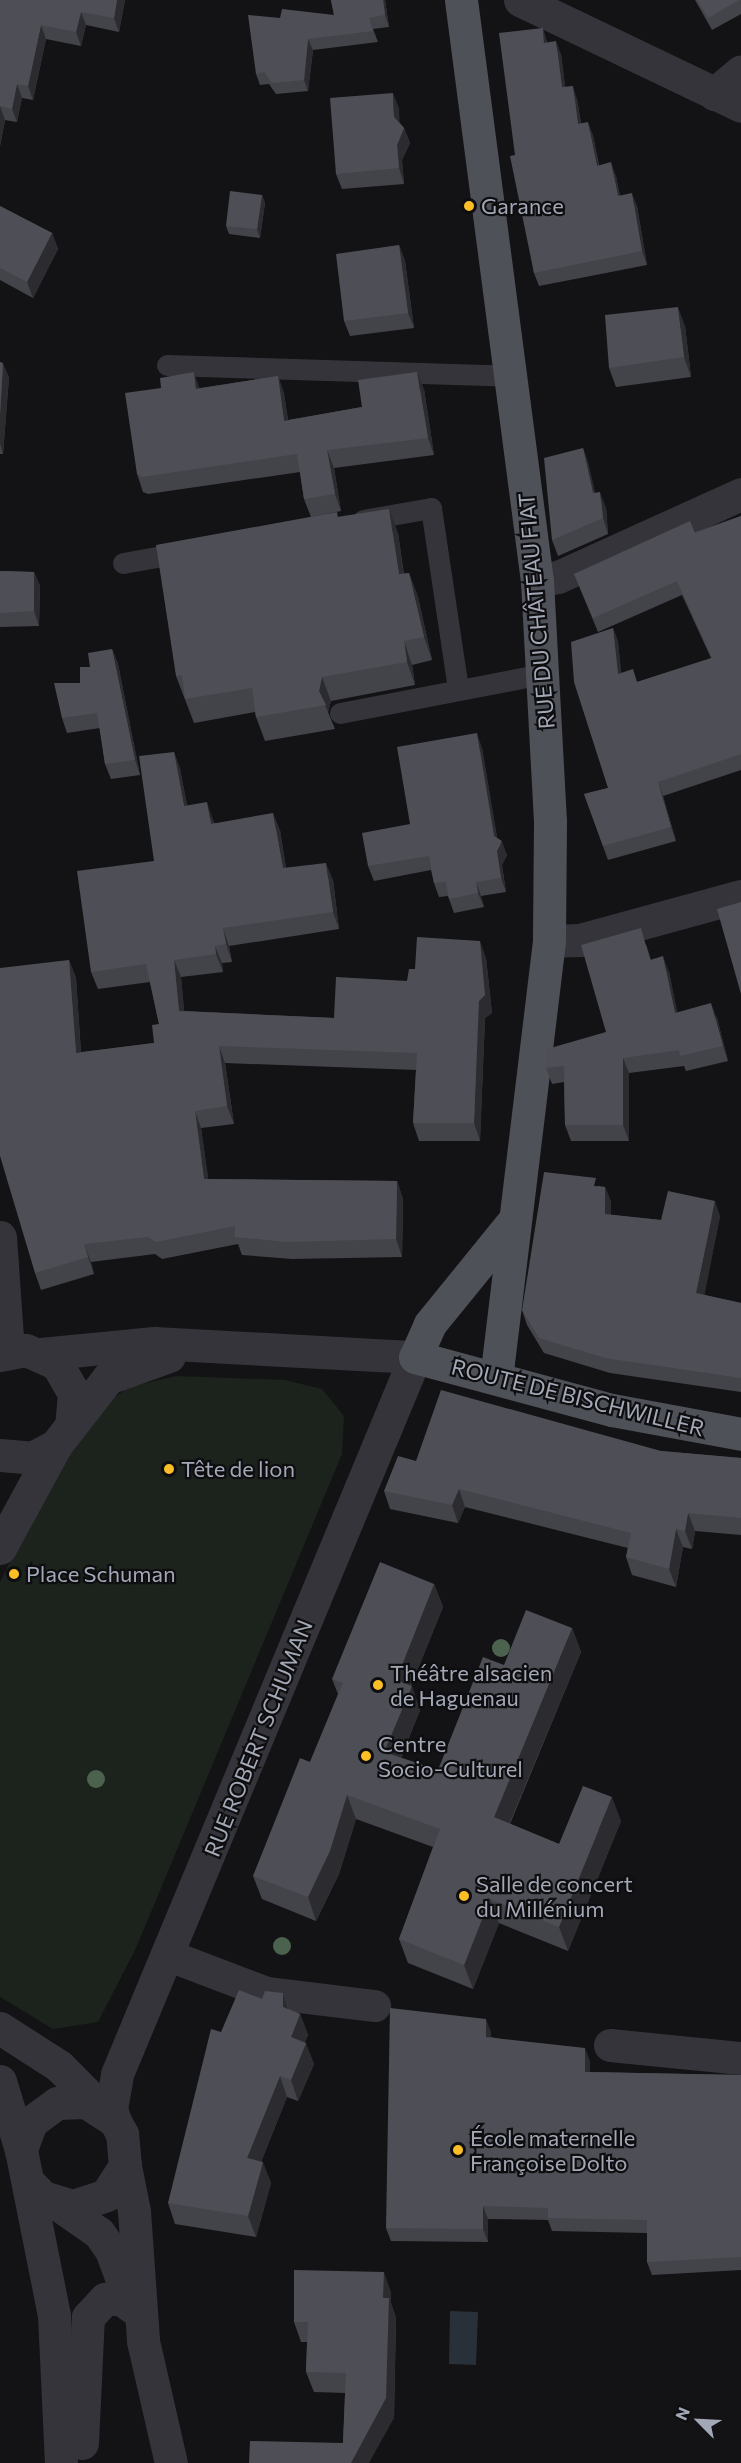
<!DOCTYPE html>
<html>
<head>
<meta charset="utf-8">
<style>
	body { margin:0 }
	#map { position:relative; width:741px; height:2463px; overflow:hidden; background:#131315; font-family:Commissioner,sans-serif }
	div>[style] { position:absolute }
	.green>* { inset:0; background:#1b231c }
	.water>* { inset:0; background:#283139 }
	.service>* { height:21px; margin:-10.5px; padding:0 10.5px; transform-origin:10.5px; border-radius:10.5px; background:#34343a }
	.pedestrian>* { height:32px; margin:-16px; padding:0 16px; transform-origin:16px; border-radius:16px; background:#34343a }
	.minor>* { height:33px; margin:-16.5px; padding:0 16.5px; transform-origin:16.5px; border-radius:16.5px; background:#34343a }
	.tertiary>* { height:33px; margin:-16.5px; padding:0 16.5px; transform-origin:16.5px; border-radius:16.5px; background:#34343a }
	.primary>* { height:33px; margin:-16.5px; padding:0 16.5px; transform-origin:16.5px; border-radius:16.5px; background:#4f5159 }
	.trees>* { width:18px; height:18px; margin:-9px; border-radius:50%; background:#4b624f }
	.wall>* { inset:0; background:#43444a }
	.shaded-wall>* { inset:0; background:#2c2c30 }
	.building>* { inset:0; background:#4e4f56 }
	.dots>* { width:16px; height:16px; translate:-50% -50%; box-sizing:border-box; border:3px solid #0e0e10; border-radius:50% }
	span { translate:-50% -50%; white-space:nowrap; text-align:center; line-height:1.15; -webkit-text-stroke:4.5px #0e0e10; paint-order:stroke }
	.poi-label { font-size:22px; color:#a3a8b6 }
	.left { translate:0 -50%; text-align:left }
	.street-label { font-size:22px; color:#a3a8b6 }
	.north { position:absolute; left:669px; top:2391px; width:60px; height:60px; -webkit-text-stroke:4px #0e0e10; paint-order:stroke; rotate:294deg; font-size:16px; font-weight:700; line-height:24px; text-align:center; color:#a3a8b6 }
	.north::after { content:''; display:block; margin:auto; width:21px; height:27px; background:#a3a8b6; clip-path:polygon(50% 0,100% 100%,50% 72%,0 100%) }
</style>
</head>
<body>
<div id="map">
	<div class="green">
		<i style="clip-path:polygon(176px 1376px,285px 1380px,322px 1389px,344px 1416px,342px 1454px,136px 1948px,98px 2022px,53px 2029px,0 1997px,0 1582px,48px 1484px,105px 1404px,129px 1387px)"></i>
	</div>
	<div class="water">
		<i style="clip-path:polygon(450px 2311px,478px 2312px,476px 2365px,449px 2364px)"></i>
	</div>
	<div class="service">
		<i style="left:167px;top:365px;width:346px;rotate:1.8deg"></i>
		<i style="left:363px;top:520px;width:69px;rotate:-10deg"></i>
		<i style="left:431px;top:508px;width:182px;rotate:81.5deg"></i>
		<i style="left:123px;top:563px;width:63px;rotate:-10.1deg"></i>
		<i style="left:340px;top:713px;width:206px;rotate:-10.9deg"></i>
	</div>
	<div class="pedestrian">
		<i style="left:167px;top:1955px;width:107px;rotate:20.8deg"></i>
		<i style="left:267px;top:1993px;width:109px;rotate:6.9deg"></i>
	</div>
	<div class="minor">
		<i style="left:520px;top:0;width:245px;rotate:25.6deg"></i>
		<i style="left:714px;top:94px;width:35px;rotate:-40deg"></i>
		<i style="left:537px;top:581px;width:21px;rotate:-11deg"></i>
		<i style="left:558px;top:577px;width:201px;rotate:-24.4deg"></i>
		<i style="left:549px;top:941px;width:31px;rotate:-2deg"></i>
		<i style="left:580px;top:940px;width:167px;rotate:-15.3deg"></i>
		<i style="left:0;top:1237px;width:114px;rotate:86deg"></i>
		<i style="left:0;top:2028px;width:70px;rotate:32.8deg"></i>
		<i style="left:59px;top:2066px;width:61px;rotate:45deg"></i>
		<i style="left:610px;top:2045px;width:132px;rotate:5.7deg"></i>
		<i style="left:0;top:2081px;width:72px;rotate:73.1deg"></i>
		<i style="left:115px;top:2121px;width:13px;rotate:-108deg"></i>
		<i style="left:111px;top:2109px;width:36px;rotate:-80deg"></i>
		<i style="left:117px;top:2074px;width:776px;rotate:-67.43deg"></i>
		<i style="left:125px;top:2166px;width:46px;rotate:78.7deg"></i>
		<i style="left:134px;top:2211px;width:130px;rotate:86deg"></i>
		<i style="left:143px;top:2341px;width:125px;rotate:77.1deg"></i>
		<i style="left:29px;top:2183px;width:20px;rotate:45deg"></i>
		<i style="left:43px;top:2197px;width:31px;rotate:17deg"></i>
		<i style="left:73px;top:2206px;width:35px;rotate:-18deg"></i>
		<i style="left:106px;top:2195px;width:35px;rotate:-57deg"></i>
		<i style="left:125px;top:2166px;width:32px;rotate:-95deg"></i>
		<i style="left:122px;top:2134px;width:15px;rotate:-118deg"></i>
		<i style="left:115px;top:2121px;width:35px;rotate:-147deg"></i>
		<i style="left:86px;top:2102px;width:29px;rotate:178deg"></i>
		<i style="left:57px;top:2103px;width:32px;rotate:144deg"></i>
		<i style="left:31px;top:2122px;width:30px;rotate:110deg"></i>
		<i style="left:21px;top:2150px;width:168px;rotate:78.7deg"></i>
		<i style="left:54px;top:2315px;width:148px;rotate:87.3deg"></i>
		<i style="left:56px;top:2203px;width:52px;rotate:34.9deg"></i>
		<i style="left:99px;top:2233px;width:21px;rotate:55deg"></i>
		<i style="left:111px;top:2250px;width:52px;rotate:69.8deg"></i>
		<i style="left:82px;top:2443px;width:126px;rotate:-87.3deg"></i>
		<i style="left:88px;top:2317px;width:25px;rotate:-47deg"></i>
		<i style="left:105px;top:2299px;width:16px"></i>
		<i style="left:121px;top:2299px;width:14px;rotate:36deg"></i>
	</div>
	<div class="tertiary">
		<i style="left:41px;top:1354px;width:114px;rotate:-5.6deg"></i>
		<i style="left:154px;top:1343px;width:261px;rotate:3.1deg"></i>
		<i style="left:0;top:1355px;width:26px;rotate:-11deg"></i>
		<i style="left:26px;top:1350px;width:34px;rotate:24deg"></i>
		<i style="left:57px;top:1364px;width:34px;rotate:60deg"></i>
		<i style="left:74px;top:1393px;width:32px;rotate:95deg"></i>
		<i style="left:0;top:1455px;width:32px;rotate:5deg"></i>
		<i style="left:32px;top:1458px;width:27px;rotate:-28deg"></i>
		<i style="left:56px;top:1445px;width:85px;rotate:-52.2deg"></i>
		<i style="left:108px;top:1378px;width:65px;rotate:-19.8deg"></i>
		<i style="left:0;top:1548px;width:117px;rotate:-61.5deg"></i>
	</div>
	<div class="primary">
		<i style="left:461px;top:0;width:586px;rotate:82.55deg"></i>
		<i style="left:537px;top:581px;width:241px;rotate:86.9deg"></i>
		<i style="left:550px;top:822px;width:119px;rotate:90.5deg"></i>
		<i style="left:549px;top:941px;width:440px;rotate:96.9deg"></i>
		<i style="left:512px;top:1223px;width:130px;rotate:129.1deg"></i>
		<i style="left:430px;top:1324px;width:36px;rotate:114deg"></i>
		<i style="left:415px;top:1357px;width:204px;rotate:15.1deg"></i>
		<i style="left:612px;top:1410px;width:131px;rotate:10.5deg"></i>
	</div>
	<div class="trees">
		<i style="left:501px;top:1648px"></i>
		<i style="left:96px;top:1779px"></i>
		<i style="left:282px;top:1946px"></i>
	</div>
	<div class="wall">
		<i style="clip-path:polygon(0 0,125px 0,119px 32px,86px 25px,81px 46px,46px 39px,33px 100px,22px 98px,17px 122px,5px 120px,0 146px)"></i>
		<i style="clip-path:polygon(331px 0,385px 0,389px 27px,373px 29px,378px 42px,313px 50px,308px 91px,276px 94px,269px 84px,260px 85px,256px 74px,280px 18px,334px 15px)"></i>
		<i style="clip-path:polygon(695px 0,741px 0,741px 14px,712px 30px)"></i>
		<i style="clip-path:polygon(548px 42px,561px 54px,565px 87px,577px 99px,581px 123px,593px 135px,599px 165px,616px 176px,620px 196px,637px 206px,647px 265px,539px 286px,534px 273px,515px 155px)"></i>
		<i style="clip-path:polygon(399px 108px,399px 122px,404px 128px,410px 143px,402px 160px,404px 184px,342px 189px,336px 174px)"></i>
		<i style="clip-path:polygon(262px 195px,265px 203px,260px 238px,229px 234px,226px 226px)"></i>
		<i style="clip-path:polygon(0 206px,52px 233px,58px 249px,33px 298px,0 280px)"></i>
		<i style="clip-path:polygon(399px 245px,405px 261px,414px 328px,350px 336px,344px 321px)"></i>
		<i style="clip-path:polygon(685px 326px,691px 377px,616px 387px,609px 368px)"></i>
		<i style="clip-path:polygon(0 362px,9px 377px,3px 454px,0 454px)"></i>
		<i style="clip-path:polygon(278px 376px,284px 394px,288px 420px,362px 407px,424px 389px,434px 455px,334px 468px,341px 511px,311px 517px,304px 499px,300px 472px,148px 494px,143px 492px,137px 474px,161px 388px,200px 388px)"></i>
		<i style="clip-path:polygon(583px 448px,588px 463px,595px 493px,606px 508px,608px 534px,558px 556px,552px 540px)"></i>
		<i style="clip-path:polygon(337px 512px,338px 517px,398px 533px,404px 574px,409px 573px,418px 597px,432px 660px,412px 665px,415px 685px,331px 701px,328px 712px,335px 729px,265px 741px,256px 717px,255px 712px,194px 723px,176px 676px)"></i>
		<i style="clip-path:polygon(741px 516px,741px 770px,663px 796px,676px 841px,608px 860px,584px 794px,608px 788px,613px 628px,618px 642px,621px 673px,637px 682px,711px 658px,682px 595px,598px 632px,574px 574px)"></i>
		<i style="clip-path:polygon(0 571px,34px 572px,40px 586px,39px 626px,0 627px)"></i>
		<i style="clip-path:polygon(112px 649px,118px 664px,140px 775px,111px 779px,105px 764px,100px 728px,67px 733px,62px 718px,80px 683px,90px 667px)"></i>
		<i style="clip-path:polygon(482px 748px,497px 838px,507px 855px,502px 865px,506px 892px,481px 896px,484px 907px,454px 913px,448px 896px,439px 897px,434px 883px,431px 870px,374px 881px,368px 866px,410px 824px)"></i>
		<i style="clip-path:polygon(174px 752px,180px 769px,187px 806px,213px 820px,214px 823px,280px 830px,286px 868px,333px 880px,339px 929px,229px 946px,232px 962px,222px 963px,223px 972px,181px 977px,184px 1011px,334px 1018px,407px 981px,415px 969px,486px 958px,492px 1013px,485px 1018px,480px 1141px,419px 1141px,413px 1123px,416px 1070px,225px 1063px,234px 1124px,201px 1128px,208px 1179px,397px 1181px,403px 1199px,402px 1257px,292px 1259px,242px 1255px,238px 1244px,162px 1259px,155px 1254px,91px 1262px,94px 1274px,41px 1290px,35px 1273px,69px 960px,76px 978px,81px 1052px,154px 1043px,159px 1024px,150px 982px,98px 989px,91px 972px,154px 861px)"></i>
		<i style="clip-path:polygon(646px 944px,651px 960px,669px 972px,677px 1013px,717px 1018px,728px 1061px,686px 1071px,684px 1066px,629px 1073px,629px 1141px,571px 1141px,565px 1125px,564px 1082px,552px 1084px,546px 1068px,606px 1032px)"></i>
		<i style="clip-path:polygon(598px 1186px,605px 1187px,611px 1202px,611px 1215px,661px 1220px,720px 1216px,704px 1295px,741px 1303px,741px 1392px,610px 1373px,544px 1353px,527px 1325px,522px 1310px)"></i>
		<i style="clip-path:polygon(661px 1451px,741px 1458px,741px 1535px,695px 1531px,692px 1549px,683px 1547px,676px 1587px,632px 1575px,626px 1557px,628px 1548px,465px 1507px,458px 1523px,390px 1509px,384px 1491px,416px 1461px)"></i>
		<i style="clip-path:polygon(434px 1584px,443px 1607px,411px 1686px,420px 1710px,401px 1758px,438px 1770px,504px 1665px,572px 1628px,581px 1652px,510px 1824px,559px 1844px,621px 1821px,568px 1951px,499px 1923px,473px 1989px,408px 1963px,399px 1939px,433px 1847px,356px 1819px,339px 1874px,316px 1921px,262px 1899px,253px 1876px,310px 1762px,338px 1694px,332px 1679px)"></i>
		<i style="clip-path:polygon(283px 1993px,289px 2009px,300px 2014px,308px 2035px,305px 2042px,314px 2064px,298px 2101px,287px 2097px,261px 2162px,271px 2183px,256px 2237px,175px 2224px,168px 2203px,262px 1999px)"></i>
		<i style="clip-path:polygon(491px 2032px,491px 2037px,590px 2061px,590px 2072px,741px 2075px,741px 2270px,652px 2275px,647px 2262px,647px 2233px,552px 2231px,548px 2220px,488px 2219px,488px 2242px,391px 2241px,386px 2228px)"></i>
		<i style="clip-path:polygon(391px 2292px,391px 2303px,396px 2318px,394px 2418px,343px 2443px,345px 2393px,314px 2392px,306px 2372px,307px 2342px,301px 2342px,294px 2322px)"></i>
	</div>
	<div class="shaded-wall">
		<i style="clip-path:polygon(117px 0,125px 0,119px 32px,114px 18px)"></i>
		<i style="clip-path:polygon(383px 0,385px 0,389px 27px,385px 15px)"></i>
		<i style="clip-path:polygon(81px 12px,86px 25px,81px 46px,76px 32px)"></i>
		<i style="clip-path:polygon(41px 25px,46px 39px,33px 100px,28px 86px)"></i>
		<i style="clip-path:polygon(543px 28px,547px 41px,549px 56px,544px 43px)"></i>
		<i style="clip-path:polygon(308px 39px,313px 50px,308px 91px,304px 80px)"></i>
		<i style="clip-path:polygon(556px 41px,561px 54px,567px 101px,562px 87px)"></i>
		<i style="clip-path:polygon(17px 84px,22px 98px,17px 122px,12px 109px)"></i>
		<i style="clip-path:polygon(573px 86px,577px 99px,583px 137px,578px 124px)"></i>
		<i style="clip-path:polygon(393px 93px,399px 108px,400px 132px,394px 117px)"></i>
		<i style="clip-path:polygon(0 106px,5px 120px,0 146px)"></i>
		<i style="clip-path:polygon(588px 122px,593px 135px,601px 179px,597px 166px)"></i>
		<i style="clip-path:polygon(404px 128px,410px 143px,402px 160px,404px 184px,399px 168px,397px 145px)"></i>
		<i style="clip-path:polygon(611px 162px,616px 176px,622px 209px,618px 196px)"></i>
		<i style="clip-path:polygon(632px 193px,637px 206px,647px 265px,642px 251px)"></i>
		<i style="clip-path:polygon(262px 195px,265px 203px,260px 238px,257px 229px)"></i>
		<i style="clip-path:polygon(52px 233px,58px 249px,33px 298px,27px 282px)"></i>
		<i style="clip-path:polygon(399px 245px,405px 261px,414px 328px,408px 313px)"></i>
		<i style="clip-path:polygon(678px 307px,685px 326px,691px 377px,684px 357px)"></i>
		<i style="clip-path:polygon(3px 363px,9px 377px,3px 454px,0 444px,0 414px)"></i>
		<i style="clip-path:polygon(194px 372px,200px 390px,196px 389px)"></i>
		<i style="clip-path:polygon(417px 372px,424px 389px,434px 455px,428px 438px)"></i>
		<i style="clip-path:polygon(278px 376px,284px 394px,291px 438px,284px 421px)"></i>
		<i style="clip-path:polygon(583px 448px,588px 463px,599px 509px,593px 493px)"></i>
		<i style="clip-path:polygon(327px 450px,334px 468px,341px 511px,335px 494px)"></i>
		<i style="clip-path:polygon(600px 492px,606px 508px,608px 534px,603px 518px)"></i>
		<i style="clip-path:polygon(389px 509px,398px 533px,407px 598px,399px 574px)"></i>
		<i style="clip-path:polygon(34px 572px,40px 586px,39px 626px,34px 611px)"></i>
		<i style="clip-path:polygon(409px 573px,418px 597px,432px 660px,424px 637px)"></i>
		<i style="clip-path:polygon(613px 628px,618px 642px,623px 688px,618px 674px)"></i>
		<i style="clip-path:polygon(404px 641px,412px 665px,415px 685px,407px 662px)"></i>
		<i style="clip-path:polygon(112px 649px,118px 664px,140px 775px,135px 760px)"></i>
		<i style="clip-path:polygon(322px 677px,331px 701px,328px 712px,319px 691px)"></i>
		<i style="clip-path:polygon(477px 733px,482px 748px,499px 848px,502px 841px,507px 855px,502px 865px,506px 892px,501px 878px)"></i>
		<i style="clip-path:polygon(174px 752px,180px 769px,191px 824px,184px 806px)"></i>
		<i style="clip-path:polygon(658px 782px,663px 796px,676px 841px,671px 827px)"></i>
		<i style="clip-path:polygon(207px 802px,213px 820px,217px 841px,211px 824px)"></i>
		<i style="clip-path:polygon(273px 813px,280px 830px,289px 886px,283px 868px)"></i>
		<i style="clip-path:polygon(326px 863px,333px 880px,339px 929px,333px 912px)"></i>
		<i style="clip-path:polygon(476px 882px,481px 896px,484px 907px,478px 893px)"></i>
		<i style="clip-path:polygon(223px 928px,229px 946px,232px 962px,226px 944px)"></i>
		<i style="clip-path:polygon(480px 941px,486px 958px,492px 1013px,485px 1018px,480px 1141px,474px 1123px)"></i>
		<i style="clip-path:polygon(215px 946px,222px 963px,223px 972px,216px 954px)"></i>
		<i style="clip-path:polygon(663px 956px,669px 972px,681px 1029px,675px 1013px)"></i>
		<i style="clip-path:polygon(69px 960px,76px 978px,82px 1070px,76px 1053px)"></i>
		<i style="clip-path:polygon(174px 960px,181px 977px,186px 1029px,179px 1011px)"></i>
		<i style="clip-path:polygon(711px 1003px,717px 1018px,728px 1061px,723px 1046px)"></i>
		<i style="clip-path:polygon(219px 1046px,225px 1063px,234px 1124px,227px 1106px)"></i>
		<i style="clip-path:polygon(623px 1058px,629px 1073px,629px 1141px,623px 1125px)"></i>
		<i style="clip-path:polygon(195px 1111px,201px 1128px,211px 1197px,204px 1179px)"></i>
		<i style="clip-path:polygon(397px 1181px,403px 1199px,402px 1257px,396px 1239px)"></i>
		<i style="clip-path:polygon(605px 1187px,611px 1202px,611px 1229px,605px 1214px)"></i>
		<i style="clip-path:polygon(715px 1201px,720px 1216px,702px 1308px,696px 1293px)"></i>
		<i style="clip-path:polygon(84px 1244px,91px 1262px,94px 1274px,88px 1257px)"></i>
		<i style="clip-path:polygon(459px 1489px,465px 1507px,458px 1523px,452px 1505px)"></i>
		<i style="clip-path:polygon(688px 1513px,695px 1531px,692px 1549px,685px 1531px)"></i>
		<i style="clip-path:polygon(676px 1529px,683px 1547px,676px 1587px,669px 1569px)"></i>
		<i style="clip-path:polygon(434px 1584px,443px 1607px,404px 1703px,396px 1680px)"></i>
		<i style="clip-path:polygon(572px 1628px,581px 1652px,502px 1841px,494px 1817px)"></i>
		<i style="clip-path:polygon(412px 1686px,420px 1710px,393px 1776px,384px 1752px)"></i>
		<i style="clip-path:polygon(347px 1795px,356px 1819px,339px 1874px,316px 1921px,308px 1897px)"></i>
		<i style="clip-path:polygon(612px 1797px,621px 1821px,568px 1951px,559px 1927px)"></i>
		<i style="clip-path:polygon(490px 1899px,499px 1923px,473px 1989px,464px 1965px)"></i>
		<i style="clip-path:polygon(283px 1993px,290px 2014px,283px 2007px)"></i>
		<i style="clip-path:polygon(300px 2014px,308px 2035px,299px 2058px,291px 2037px)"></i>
		<i style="clip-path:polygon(486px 2019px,491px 2032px,491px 2049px,486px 2037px)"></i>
		<i style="clip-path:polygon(306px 2043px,314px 2064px,298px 2101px,291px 2080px)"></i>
		<i style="clip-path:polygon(585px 2048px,590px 2061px,590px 2085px,585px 2072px)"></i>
		<i style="clip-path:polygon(280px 2076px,287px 2097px,254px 2179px,247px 2158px)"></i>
		<i style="clip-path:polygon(263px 2162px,271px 2183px,256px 2237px,248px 2216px)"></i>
		<i style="clip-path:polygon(483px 2206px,488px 2219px,488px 2242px,483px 2229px)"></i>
		<i style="clip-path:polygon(384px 2272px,391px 2292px,391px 2303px,396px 2318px,394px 2418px,369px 2463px,351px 2463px)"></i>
	</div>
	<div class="building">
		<i style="clip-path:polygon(0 0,117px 0,114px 18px,81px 12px,76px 32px,41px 25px,28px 86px,17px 84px,12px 109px,0 106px,0 108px)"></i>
		<i style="clip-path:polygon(331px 0,383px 0,385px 15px,369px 18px,373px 31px,308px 39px,304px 80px,272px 83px,264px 72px,256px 74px,248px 15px,280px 18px,282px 9px,334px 15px)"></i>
		<i style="clip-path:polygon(697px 0,739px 0,708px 18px)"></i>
		<i style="clip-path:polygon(543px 28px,544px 43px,556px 41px,562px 87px,573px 86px,578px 124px,588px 122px,597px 166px,611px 162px,618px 196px,632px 193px,642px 251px,534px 273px,510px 156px,515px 155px,499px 33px)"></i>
		<i style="clip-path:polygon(393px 93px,394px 117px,404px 128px,397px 145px,399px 168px,336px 174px,330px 98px)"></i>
		<i style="clip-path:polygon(230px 191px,262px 195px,257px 229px,226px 226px)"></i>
		<i style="clip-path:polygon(0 206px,52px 233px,27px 282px,0 268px)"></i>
		<i style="clip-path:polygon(399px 245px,408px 313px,344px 321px,336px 254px)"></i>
		<i style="clip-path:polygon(678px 307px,684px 357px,609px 368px,605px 315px)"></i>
		<i style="clip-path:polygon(0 362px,3px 363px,0 414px)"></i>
		<i style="clip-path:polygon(194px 372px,196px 389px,278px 376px,284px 421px,362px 407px,358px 380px,417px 372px,428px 438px,327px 450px,335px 494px,304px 499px,297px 454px,142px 477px,137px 474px,125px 393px,161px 388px,160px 378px)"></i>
		<i style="clip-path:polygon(583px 448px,593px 493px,600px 492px,603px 518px,552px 540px,544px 458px)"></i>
		<i style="clip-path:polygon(389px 509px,399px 574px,409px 573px,424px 637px,404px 641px,407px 662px,322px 677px,319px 691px,326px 705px,256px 717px,252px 688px,185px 699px,182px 675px,176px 676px,156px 545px,337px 512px,337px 517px)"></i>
		<i style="clip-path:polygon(741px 516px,741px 754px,658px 782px,671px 827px,603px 846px,584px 794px,608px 788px,574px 682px,571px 642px,613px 628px,618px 674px,633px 669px,637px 682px,712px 658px,677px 581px,593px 618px,574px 574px,690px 521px,695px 533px)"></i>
		<i style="clip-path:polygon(0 571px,34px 572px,34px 611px,0 613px)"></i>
		<i style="clip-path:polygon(112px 649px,135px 760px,105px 764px,97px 713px,62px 718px,54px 683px,80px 683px,80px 667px,90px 667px,88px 653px)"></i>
		<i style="clip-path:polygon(477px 733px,494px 836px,502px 841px,497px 851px,501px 878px,476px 882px,478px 893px,449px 899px,446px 882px,434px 883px,429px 856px,368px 866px,362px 833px,410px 824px,397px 747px)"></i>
		<i style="clip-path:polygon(174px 752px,184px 806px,207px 802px,211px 824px,273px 813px,283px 868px,326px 863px,333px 912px,223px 928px,226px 944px,215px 946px,216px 954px,174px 960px,179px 1011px,334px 1018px,336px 977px,407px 981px,409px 969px,415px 969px,417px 937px,480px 941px,485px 995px,479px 1001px,474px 1123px,413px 1123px,417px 1053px,219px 1046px,227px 1106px,195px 1111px,204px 1179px,397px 1181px,396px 1239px,286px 1242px,235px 1237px,235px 1226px,156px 1242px,148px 1237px,84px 1244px,88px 1257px,35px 1273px,0 1156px,0 968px,69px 960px,76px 1053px,154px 1043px,152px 1025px,159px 1024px,146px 964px,91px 972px,77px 871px,154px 861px,139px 756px)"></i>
		<i style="clip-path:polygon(741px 902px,741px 994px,717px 909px)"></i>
		<i style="clip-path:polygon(641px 928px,650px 960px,663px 956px,675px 1013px,711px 1003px,723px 1046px,680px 1056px,679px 1050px,623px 1058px,623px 1125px,565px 1125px,564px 1066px,546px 1068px,547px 1049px,606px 1032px,581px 945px)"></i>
		<i style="clip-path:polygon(544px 1172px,596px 1178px,594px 1186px,605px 1187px,605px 1214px,661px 1220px,668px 1191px,715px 1201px,696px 1293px,741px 1303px,741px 1378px,605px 1358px,539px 1338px,522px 1310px)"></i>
		<i style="clip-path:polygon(441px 1390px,661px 1451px,741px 1458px,741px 1518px,688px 1513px,685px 1531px,676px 1529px,669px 1569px,626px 1557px,631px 1533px,459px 1489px,452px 1505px,384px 1491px,398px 1456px,416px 1461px)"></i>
		<i style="clip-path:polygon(380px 1562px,434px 1584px,396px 1680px,412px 1686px,384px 1752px,438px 1770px,483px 1657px,504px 1665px,526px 1610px,572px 1628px,494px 1817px,559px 1844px,583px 1786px,612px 1797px,559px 1927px,490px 1899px,464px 1965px,399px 1939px,440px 1829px,347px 1795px,330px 1851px,308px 1897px,253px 1876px,300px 1758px,310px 1762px,343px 1683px,332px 1679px)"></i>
		<i style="clip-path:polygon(239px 1990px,262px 1999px,265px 1991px,283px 1993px,283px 2007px,300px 2014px,291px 2037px,306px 2043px,291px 2080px,280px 2076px,247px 2158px,263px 2162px,248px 2216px,168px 2203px,211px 2029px,221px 2032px)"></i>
		<i style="clip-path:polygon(390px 2008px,486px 2019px,486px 2037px,585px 2048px,585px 2072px,741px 2075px,741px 2257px,647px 2262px,647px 2220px,548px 2218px,548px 2208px,483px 2206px,483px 2229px,386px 2228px)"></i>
		<i style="clip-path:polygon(294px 2270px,384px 2272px,383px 2298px,389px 2298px,386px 2398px,351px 2463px,249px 2463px,250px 2441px,343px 2443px,346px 2373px,306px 2372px,308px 2322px,294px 2322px)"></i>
	</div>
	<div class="dots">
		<i style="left:469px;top:206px;background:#fbbe24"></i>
		<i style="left:169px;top:1469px;background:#fbbe24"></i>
		<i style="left:14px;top:1574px;background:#fbbe24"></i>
		<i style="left:378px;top:1685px;background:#fbbe24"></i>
		<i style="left:366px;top:1756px;background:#fbbe24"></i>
		<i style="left:464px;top:1896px;background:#fbbe24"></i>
		<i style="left:458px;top:2150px;background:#fbbe24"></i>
	</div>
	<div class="poi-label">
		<span class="left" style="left:481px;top:206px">Garance</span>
		<span class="left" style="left:181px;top:1469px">Tête de lion</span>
		<span class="left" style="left:26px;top:1574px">Place Schuman</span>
		<span class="left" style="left:390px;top:1685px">Théâtre alsacien<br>de Haguenau</span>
		<span class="left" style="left:378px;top:1756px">Centre<br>Socio-Culturel</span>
		<span class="left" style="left:476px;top:1896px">Salle de concert<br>du Millénium</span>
		<span class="left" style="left:470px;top:2150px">École maternelle<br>Françoise Dolto</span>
	</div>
	<div class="street-label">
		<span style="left:536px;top:611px;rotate:-95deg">RUE DU CHÂTEAU FIAT</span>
		<span style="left:578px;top:1397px;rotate:14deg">ROUTE DE BISCHWILLER</span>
		<span style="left:258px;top:1738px;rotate:-68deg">RUE ROBERT SCHUMAN</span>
	</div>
	<div class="north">N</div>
</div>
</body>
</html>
